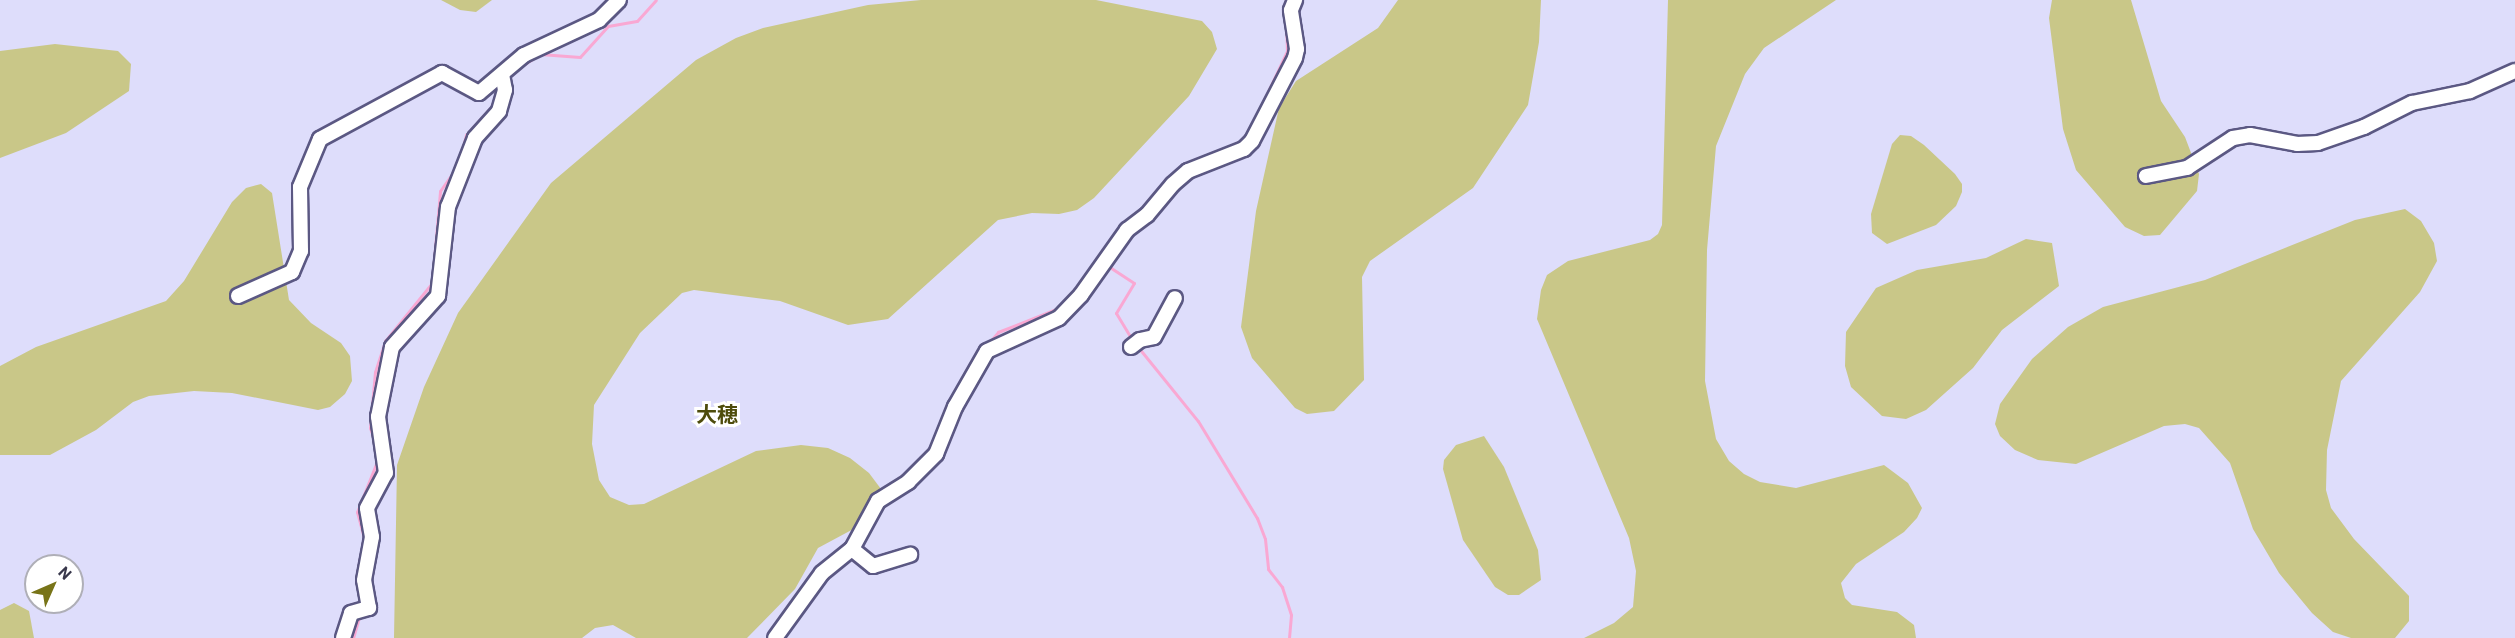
<!DOCTYPE html>
<html>
<head>
<meta charset="utf-8">
<style>
	body { margin:0 }
	#map { position:relative; width:2515px; height:638px; overflow:hidden; background:#deddfb; font-family:Barlow,"Noto Sans JP",sans-serif }
	div>[style] { position:absolute }
	.green>* { inset:0; background:#c9c788 }
	.stream>* { height:3px; margin:-1.5px; padding:0 1.5px; transform-origin:1.5px; border-radius:1.5px; background:#f9a8d3 }
	.roads { filter:drop-shadow(2px 0 #5b5883) drop-shadow(-2px 0 #5b5883) drop-shadow(0 2px #5b5883) drop-shadow(0 -2px #5b5883) }
	.minor>* { height:14px; margin:-7px; padding:0 7px; transform-origin:7px; border-radius:7px; background:#fff }
	span { translate:-50% -50%; white-space:nowrap; text-align:center; line-height:1.15; -webkit-text-stroke:6px #fff; paint-order:stroke }
	.quarter-label { font-size:21px; color:#4e4c0c; font-weight:700 }
	.north { position:absolute; left:24px; top:554px; width:60px; height:60px; box-sizing:border-box; background:#fff; border:2px solid #afafb7; border-radius:50%; rotate:45deg; font-size:16px; font-weight:700; line-height:24px; text-align:center; color:#38374b }
	.north::after { content:''; display:block; margin:auto; width:21px; height:27px; background:#787418; clip-path:polygon(50% 0,100% 100%,50% 72%,0 100%) }
</style>
</head>
<body>
<div id="map">
	<div class="green">
		<i style="clip-path:polygon(441px 0,492px 0,476px 12px,460px 10px)"></i>
		<i style="clip-path:polygon(921px 0,1096px 0,1202px 21px,1212px 32px,1217px 49px,1189px 96px,1094px 198px,1077px 210px,1059px 214px,1032px 213px,998px 220px,888px 319px,848px 325px,780px 301px,694px 290px,682px 293px,640px 333px,594px 405px,592px 444px,599px 480px,610px 497px,629px 505px,644px 504px,756px 451px,801px 445px,828px 448px,850px 458px,869px 473px,881px 489px,883px 496px,859px 526px,818px 548px,795px 589px,747px 638px,636px 638px,613px 625px,595px 628px,582px 638px,394px 638px,397px 465px,424px 387px,458px 313px,551px 183px,696px 60px,736px 38px,763px 28px,868px 5px)"></i>
		<i style="clip-path:polygon(1398px 0,1541px 0,1539px 42px,1528px 105px,1473px 188px,1370px 261px,1362px 277px,1364px 380px,1334px 411px,1307px 414px,1295px 408px,1252px 358px,1241px 327px,1256px 211px,1279px 108px,1296px 81px,1378px 28px)"></i>
		<i style="clip-path:polygon(1668px 0,1836px 0,1764px 48px,1745px 74px,1716px 146px,1707px 250px,1705px 381px,1716px 439px,1729px 461px,1744px 474px,1760px 482px,1796px 488px,1884px 465px,1908px 483px,1922px 508px,1917px 518px,1904px 532px,1856px 564px,1841px 583px,1845px 598px,1852px 605px,1897px 612px,1914px 625px,1916px 638px,1584px 638px,1614px 623px,1633px 607px,1636px 571px,1629px 538px,1537px 319px,1541px 290px,1547px 275px,1568px 261px,1650px 240px,1658px 234px,1662px 225px)"></i>
		<i style="clip-path:polygon(2052px 0,2131px 0,2161px 101px,2185px 137px,2199px 174px,2197px 191px,2160px 235px,2144px 236px,2125px 227px,2076px 170px,2063px 129px,2049px 18px)"></i>
		<i style="clip-path:polygon(55px 44px,118px 51px,131px 64px,129px 91px,66px 133px,0 158px,0 51px)"></i>
		<i style="clip-path:polygon(1900px 135px,1911px 136px,1924px 145px,1955px 174px,1962px 184px,1962px 192px,1956px 206px,1936px 225px,1887px 244px,1872px 233px,1871px 214px,1892px 144px)"></i>
		<i style="clip-path:polygon(261px 184px,272px 193px,289px 300px,311px 323px,341px 343px,350px 356px,352px 381px,345px 394px,330px 407px,318px 410px,232px 393px,194px 391px,149px 396px,133px 402px,96px 430px,50px 455px,0 455px,0 366px,36px 347px,166px 301px,184px 281px,232px 202px,246px 188px)"></i>
		<i style="clip-path:polygon(2405px 209px,2421px 221px,2434px 243px,2437px 261px,2420px 292px,2341px 381px,2327px 450px,2326px 490px,2331px 508px,2354px 539px,2409px 596px,2409px 621px,2395px 638px,2351px 638px,2333px 632px,2312px 613px,2279px 573px,2253px 529px,2230px 463px,2199px 428px,2185px 424px,2164px 426px,2076px 464px,2038px 460px,2015px 450px,2000px 436px,1995px 424px,2000px 404px,2032px 359px,2068px 327px,2103px 307px,2205px 280px,2355px 220px)"></i>
		<i style="clip-path:polygon(2026px 239px,2052px 243px,2059px 286px,2002px 330px,1973px 368px,1926px 410px,1906px 419px,1882px 416px,1851px 387px,1845px 366px,1846px 332px,1876px 288px,1917px 270px,1986px 258px)"></i>
		<i style="clip-path:polygon(1484px 436px,1504px 467px,1538px 550px,1541px 580px,1519px 595px,1508px 595px,1495px 587px,1463px 540px,1443px 469px,1444px 460px,1456px 445px)"></i>
		<i style="clip-path:polygon(14px 603px,29px 611px,34px 638px,0 638px,0 610px)"></i>
	</div>
	<div class="stream">
		<i style="left:518px;top:68px;width:26px;rotate:-32deg"></i>
		<i style="left:540px;top:54px;width:40px;rotate:4.3deg"></i>
		<i style="left:580px;top:57px;width:42px;rotate:-47.9deg"></i>
		<i style="left:608px;top:26px;width:29px;rotate:-10deg"></i>
		<i style="left:637px;top:21px;width:28px;rotate:-48deg"></i>
		<i style="left:461px;top:155px;width:21px;rotate:-76deg"></i>
		<i style="left:466px;top:135px;width:39px;rotate:-48deg"></i>
		<i style="left:492px;top:106px;width:22px;rotate:-69deg"></i>
		<i style="left:1171px;top:177px;width:29px;rotate:-36deg"></i>
		<i style="left:1194px;top:160px;width:53px;rotate:-21.2deg"></i>
		<i style="left:1243px;top:141px;width:9px;rotate:-54deg"></i>
		<i style="left:1248px;top:134px;width:92px;rotate:-64.8deg"></i>
		<i style="left:1287px;top:51px;width:34px;rotate:-92deg"></i>
		<i style="left:1157px;top:193px;width:14px;rotate:-51deg"></i>
		<i style="left:1132px;top:218px;width:20px;rotate:-41deg"></i>
		<i style="left:1108px;top:266px;width:31px;rotate:33deg"></i>
		<i style="left:1134px;top:283px;width:35px;rotate:121deg"></i>
		<i style="left:1116px;top:313px;width:31px;rotate:59deg"></i>
		<i style="left:1067px;top:300px;width:18px;rotate:-47deg"></i>
		<i style="left:988px;top:344px;width:16px;rotate:-50deg"></i>
		<i style="left:998px;top:332px;width:68px;rotate:-21.6deg"></i>
		<i style="left:1138px;top:347px;width:95px;rotate:51deg"></i>
		<i style="left:1198px;top:421px;width:114px;rotate:58.7deg"></i>
		<i style="left:1257px;top:518px;width:22px;rotate:69deg"></i>
		<i style="left:1265px;top:539px;width:30px;rotate:84deg"></i>
		<i style="left:1268px;top:569px;width:23px;rotate:52deg"></i>
		<i style="left:1282px;top:587px;width:29px;rotate:72deg"></i>
		<i style="left:1291px;top:615px;width:23px;rotate:95deg"></i>
		<i style="left:375px;top:443px;width:16px;rotate:-108deg"></i>
		<i style="left:370px;top:428px;width:56px;rotate:-84.9deg"></i>
		<i style="left:375px;top:372px;width:33px;rotate:-72deg"></i>
		<i style="left:385px;top:341px;width:75px;rotate:-51deg"></i>
		<i style="left:432px;top:283px;width:92px;rotate:-85deg"></i>
		<i style="left:440px;top:191px;width:29px;rotate:-55deg"></i>
		<i style="left:360px;top:608px;width:40px;rotate:-92.9deg"></i>
		<i style="left:358px;top:568px;width:31px;rotate:-79deg"></i>
		<i style="left:364px;top:538px;width:27px;rotate:-105deg"></i>
		<i style="left:357px;top:512px;width:57px;rotate:-68.4deg"></i>
		<i style="left:353px;top:638px;width:25px;rotate:-74deg"></i>
	</div>
	<div class="roads">
		<div class="minor">
			<i style="left:2146px;top:176px;width:42px;rotate:-11deg"></i>
			<i style="left:2187px;top:168px;width:55px;rotate:-33.1deg"></i>
			<i style="left:2233px;top:138px;width:17px;rotate:-10deg"></i>
			<i style="left:2250px;top:135px;width:48px;rotate:10.8deg"></i>
			<i style="left:2297px;top:144px;width:21px;rotate:-3deg"></i>
			<i style="left:2318px;top:143px;width:49px;rotate:-19.2deg"></i>
			<i style="left:2364px;top:127px;width:54px;rotate:-26.6deg"></i>
			<i style="left:2412px;top:103px;width:59px;rotate:-11.7deg"></i>
			<i style="left:2470px;top:91px;width:49px;rotate:-24deg"></i>
			<i style="left:238px;top:296px;width:59px;rotate:-24deg"></i>
			<i style="left:292px;top:272px;width:23px;rotate:-67deg"></i>
			<i style="left:301px;top:251px;width:64px;rotate:-90.9deg"></i>
			<i style="left:300px;top:187px;width:52px;rotate:-67.4deg"></i>
			<i style="left:320px;top:139px;width:139px;rotate:-28.4deg"></i>
			<i style="left:442px;top:73px;width:42px;rotate:28.4deg"></i>
			<i style="left:479px;top:93px;width:59px;rotate:-40.2deg"></i>
			<i style="left:524px;top:55px;width:83px;rotate:-25deg"></i>
			<i style="left:599px;top:20px;width:28px;rotate:-45deg"></i>
			<i style="left:1131px;top:347px;width:11px;rotate:-38deg"></i>
			<i style="left:1140px;top:340px;width:14px;rotate:-12deg"></i>
			<i style="left:1154px;top:337px;width:44px;rotate:-61.7deg"></i>
			<i style="left:852px;top:549px;width:27px;rotate:39deg"></i>
			<i style="left:873px;top:566px;width:39px;rotate:-17deg"></i>
			<i style="left:343px;top:638px;width:26px;rotate:-72deg"></i>
			<i style="left:351px;top:613px;width:19px;rotate:-16deg"></i>
			<i style="left:369px;top:608px;width:28px;rotate:-100deg"></i>
			<i style="left:364px;top:580px;width:44px;rotate:-79.5deg"></i>
			<i style="left:372px;top:537px;width:29px;rotate:-100deg"></i>
			<i style="left:367px;top:508px;width:40px;rotate:-62deg"></i>
			<i style="left:386px;top:473px;width:57px;rotate:-98.1deg"></i>
			<i style="left:378px;top:417px;width:71px;rotate:-78.7deg"></i>
			<i style="left:392px;top:347px;width:69px;rotate:-48deg"></i>
			<i style="left:438px;top:296px;width:90px;rotate:-83.6deg"></i>
			<i style="left:448px;top:207px;width:74px;rotate:-68.6deg"></i>
			<i style="left:475px;top:138px;width:36px;rotate:-48deg"></i>
			<i style="left:499px;top:111px;width:22px;rotate:-74deg"></i>
			<i style="left:505px;top:90px;width:15px;rotate:-101deg"></i>
			<i style="left:775px;top:638px;width:80px;rotate:-54.1deg"></i>
			<i style="left:822px;top:573px;width:38px;rotate:-39deg"></i>
			<i style="left:852px;top:549px;width:55px;rotate:-61.6deg"></i>
			<i style="left:878px;top:501px;width:36px;rotate:-32deg"></i>
			<i style="left:908px;top:482px;width:40px;rotate:-45deg"></i>
			<i style="left:936px;top:454px;width:51px;rotate:-68deg"></i>
			<i style="left:955px;top:407px;width:64px;rotate:-60.3deg"></i>
			<i style="left:987px;top:351px;width:79px;rotate:-24.6deg"></i>
			<i style="left:1059px;top:318px;width:32px;rotate:-46deg"></i>
			<i style="left:1081px;top:295px;width:80px;rotate:-54.7deg"></i>
			<i style="left:1127px;top:230px;width:25px;rotate:-37deg"></i>
			<i style="left:1147px;top:215px;width:40px;rotate:-50deg"></i>
			<i style="left:1173px;top:184px;width:20px;rotate:-41deg"></i>
			<i style="left:1188px;top:171px;width:60px;rotate:-21.4deg"></i>
			<i style="left:1244px;top:149px;width:11px;rotate:-45deg"></i>
			<i style="left:1252px;top:141px;width:93px;rotate:-62.6deg"></i>
			<i style="left:1295px;top:58px;width:9px;rotate:-77deg"></i>
			<i style="left:1297px;top:49px;width:39px;rotate:-99deg"></i>
			<i style="left:1291px;top:10px;width:11px;rotate:-68deg"></i>
		</div>
	</div>
	<div class="quarter-label">
		<span style="left:717px;top:414px">大穂</span>
	</div>
	<div class="north">N</div>
</div>
</body>
</html>
